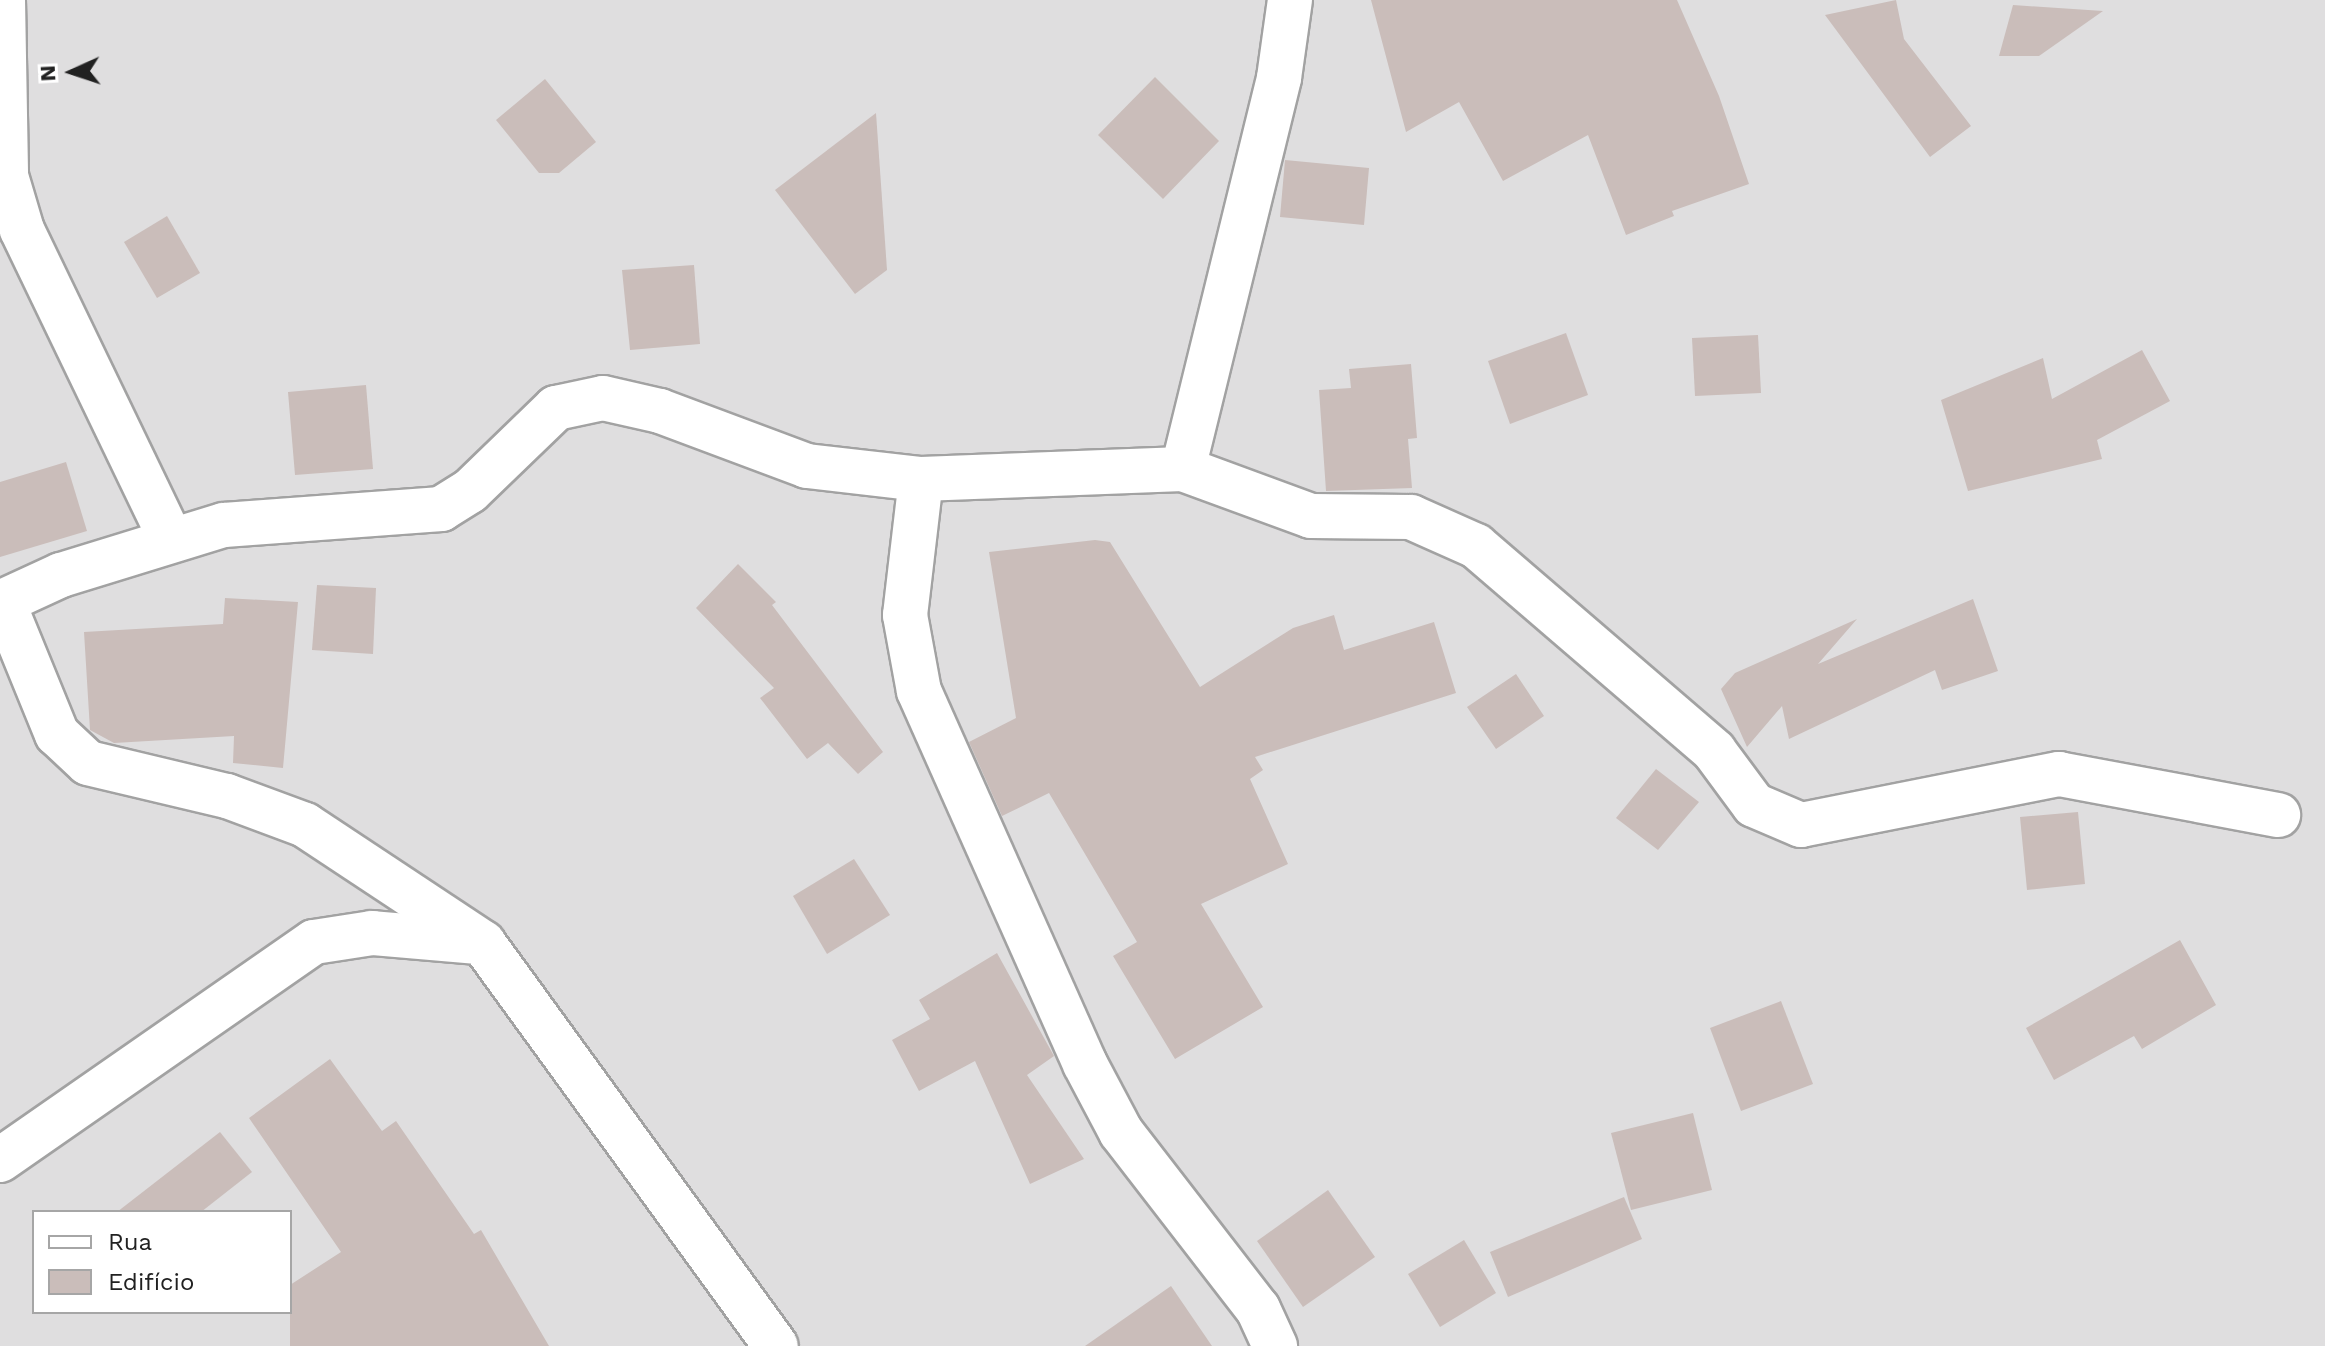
<!DOCTYPE html>
<html>
<head>
<meta charset="utf-8">
<style>
	body { margin:0 }
	#map { position:relative; width:2325px; height:1346px; overflow:hidden; background:#f2ece8; font-family:"Work Sans",sans-serif }
	div>[style] { position:absolute }
	.residential>* { inset:0; background:#dfdedf }
	.building>* { inset:0; background:#cabdba }
	.roads { filter:drop-shadow(2px 0 #a2a2a2) drop-shadow(-2px 0 #a2a2a2) drop-shadow(0 2px #a2a2a2) drop-shadow(0 -2px #a2a2a2) }
	.minor>* { height:44px; margin:-22px; padding:0 22px; transform-origin:22px; border-radius:22px; background:#fff }
	span { translate:-50% -50%; white-space:nowrap; text-align:center; line-height:1.15; -webkit-text-stroke:6px #fff; paint-order:stroke }
	.legend { position:absolute; left:32px; top:1210px; width:260px; height:104px; box-sizing:border-box; background:#fff; border:2px solid #a6a6a6; margin:0; padding:10px 14px; list-style:none; font-size:24px; color:#212121 }
	.legend li { display:flex; align-items:center; gap:16px; height:40px }
	.legend b { width:40px; border:2px solid #a6a6a6 }
	.north { position:absolute; left:32px; top:32px; width:80px; height:80px; -webkit-text-stroke:6px #fff; paint-order:stroke; rotate:267deg; font-size:22px; font-weight:700; line-height:32px; text-align:center; color:#212121 }
	.north::after { content:''; display:block; margin:auto; width:28px; height:36px; background:#212121; clip-path:polygon(50% 0,100% 100%,50% 72%,0 100%) }
</style>
</head>
<body>
<div id="map">
	<div class="residential">
		<i style="clip-path:polygon(evenodd,0 0,2325px 0,2325px 1346px,0 1346px,0 0,34px 1212px,290px 1212px,290px 1312px,34px 1312px,34px 1212px)"></i>
	</div>
	<div class="building">
		<i style="clip-path:polygon(1371px 0,1677px 0,1719px 96px,1749px 184px,1672px 211px,1674px 216px,1626px 235px,1588px 135px,1503px 181px,1459px 102px,1406px 132px)"></i>
		<i style="clip-path:polygon(1896px 0,1904px 39px,1971px 126px,1930px 157px,1825px 15px)"></i>
		<i style="clip-path:polygon(2013px 5px,2103px 11px,2039px 56px,1999px 56px)"></i>
		<i style="clip-path:polygon(1155px 77px,1219px 141px,1163px 199px,1098px 135px)"></i>
		<i style="clip-path:polygon(545px 79px,596px 142px,559px 173px,539px 173px,496px 120px)"></i>
		<i style="clip-path:polygon(876px 113px,887px 270px,855px 294px,775px 190px)"></i>
		<i style="clip-path:polygon(1285px 160px,1369px 168px,1364px 225px,1280px 217px)"></i>
		<i style="clip-path:polygon(167px 216px,200px 273px,157px 298px,124px 242px)"></i>
		<i style="clip-path:polygon(694px 265px,700px 344px,630px 350px,622px 270px)"></i>
		<i style="clip-path:polygon(1566px 333px,1588px 395px,1510px 424px,1488px 361px)"></i>
		<i style="clip-path:polygon(1758px 335px,1761px 393px,1695px 396px,1692px 338px)"></i>
		<i style="clip-path:polygon(2142px 350px,2170px 401px,2097px 440px,2102px 459px,1968px 491px,1941px 400px,2043px 358px,2052px 399px)"></i>
		<i style="clip-path:polygon(1411px 364px,1417px 438px,1408px 439px,1412px 488px,1326px 491px,1319px 390px,1351px 388px,1349px 369px)"></i>
		<i style="clip-path:polygon(366px 385px,373px 469px,295px 475px,288px 392px)"></i>
		<i style="clip-path:polygon(66px 462px,87px 531px,0 557px,0 482px)"></i>
		<i style="clip-path:polygon(1095px 540px,1110px 542px,1200px 687px,1293px 628px,1334px 615px,1344px 650px,1434px 622px,1456px 693px,1255px 757px,1263px 770px,1250px 779px,1288px 864px,1201px 904px,1263px 1007px,1175px 1059px,1113px 956px,1137px 942px,1049px 793px,1002px 816px,969px 742px,1016px 718px,989px 552px)"></i>
		<i style="clip-path:polygon(738px 564px,776px 602px,772px 605px,883px 752px,858px 774px,828px 743px,807px 759px,760px 698px,774px 688px,696px 608px)"></i>
		<i style="clip-path:polygon(317px 585px,376px 588px,373px 654px,312px 650px)"></i>
		<i style="clip-path:polygon(225px 598px,298px 602px,283px 768px,233px 763px,234px 736px,114px 743px,90px 730px,84px 632px,223px 624px)"></i>
		<i style="clip-path:polygon(1973px 599px,1998px 671px,1942px 690px,1935px 670px,1789px 739px,1782px 706px,1747px 747px,1721px 689px,1735px 673px,1857px 619px,1818px 664px)"></i>
		<i style="clip-path:polygon(1516px 674px,1544px 716px,1496px 749px,1467px 707px)"></i>
		<i style="clip-path:polygon(1656px 769px,1699px 802px,1658px 850px,1616px 818px)"></i>
		<i style="clip-path:polygon(2078px 812px,2085px 884px,2027px 890px,2020px 817px)"></i>
		<i style="clip-path:polygon(854px 859px,890px 915px,827px 954px,793px 896px)"></i>
		<i style="clip-path:polygon(2180px 940px,2216px 1005px,2142px 1049px,2134px 1036px,2054px 1080px,2026px 1028px)"></i>
		<i style="clip-path:polygon(997px 953px,1054px 1056px,1027px 1075px,1084px 1159px,1030px 1184px,975px 1061px,919px 1091px,892px 1040px,930px 1019px,919px 1000px)"></i>
		<i style="clip-path:polygon(1781px 1001px,1813px 1084px,1741px 1111px,1710px 1028px)"></i>
		<i style="clip-path:polygon(330px 1059px,382px 1131px,396px 1121px,474px 1234px,481px 1230px,549px 1346px,290px 1346px,290px 1285px,341px 1252px,249px 1118px)"></i>
		<i style="clip-path:polygon(1693px 1113px,1712px 1190px,1631px 1210px,1611px 1133px)"></i>
		<i style="clip-path:polygon(220px 1132px,252px 1172px,201px 1212px,117px 1212px)"></i>
		<i style="clip-path:polygon(1328px 1190px,1375px 1257px,1303px 1307px,1257px 1241px)"></i>
		<i style="clip-path:polygon(1624px 1197px,1642px 1239px,1508px 1297px,1490px 1252px)"></i>
		<i style="clip-path:polygon(1464px 1240px,1496px 1293px,1440px 1327px,1408px 1274px)"></i>
		<i style="clip-path:polygon(1171px 1286px,1212px 1346px,1085px 1346px)"></i>
	</div>
	<div class="roads">
		<div class="minor">
			<i style="left:3px;top:0;width:176px;rotate:89deg"></i>
			<i style="left:6px;top:176px;width:56px;rotate:73.5deg"></i>
			<i style="left:22px;top:230px;width:342px;rotate:64.3deg"></i>
			<i style="left:1183px;top:469px;width:403px;rotate:-76.2deg"></i>
			<i style="left:1279px;top:78px;width:79px;rotate:-82deg"></i>
			<i style="left:921px;top:479px;width:137px;rotate:96.7deg"></i>
			<i style="left:905px;top:615px;width:77px;rotate:79.6deg"></i>
			<i style="left:919px;top:691px;width:408px;rotate:66deg"></i>
			<i style="left:1085px;top:1064px;width:77px;rotate:62.1deg"></i>
			<i style="left:1121px;top:1132px;width:224px;rotate:52.3deg"></i>
			<i style="left:1258px;top:1309px;width:41px;rotate:65.3deg"></i>
			<i style="left:3px;top:602px;width:143px;rotate:67.8deg"></i>
			<i style="left:57px;top:734px;width:42px;rotate:43.1deg"></i>
			<i style="left:88px;top:763px;width:143px;rotate:13.4deg"></i>
			<i style="left:227px;top:796px;width:83px;rotate:20.4deg"></i>
			<i style="left:305px;top:825px;width:214px;rotate:33.5deg"></i>
			<i style="left:483px;top:943px;width:498px;rotate:54deg"></i>
			<i style="left:0;top:603px;width:67px;rotate:-24.7deg"></i>
			<i style="left:61px;top:575px;width:170px;rotate:-17.1deg"></i>
			<i style="left:224px;top:525px;width:218px;rotate:-4.2deg"></i>
			<i style="left:441px;top:509px;width:34px;rotate:-32deg"></i>
			<i style="left:470px;top:491px;width:120px;rotate:-44deg"></i>
			<i style="left:556px;top:408px;width:48px;rotate:-12deg"></i>
			<i style="left:603px;top:398px;width:58px;rotate:12.8deg"></i>
			<i style="left:660px;top:411px;width:157px;rotate:20.5deg"></i>
			<i style="left:807px;top:466px;width:115px;rotate:6.5deg"></i>
			<i style="left:921px;top:479px;width:262px;rotate:-2.2deg"></i>
			<i style="left:1183px;top:469px;width:136px;rotate:20.2deg"></i>
			<i style="left:1311px;top:516px;width:100px;rotate:0.6deg"></i>
			<i style="left:1411px;top:517px;width:71px;rotate:24deg"></i>
			<i style="left:1476px;top:546px;width:314px;rotate:40.7deg"></i>
			<i style="left:1714px;top:751px;width:67px;rotate:53.5deg"></i>
			<i style="left:1754px;top:805px;width:51px;rotate:23.1deg"></i>
			<i style="left:1801px;top:825px;width:263px;rotate:-11.2deg"></i>
			<i style="left:2059px;top:774px;width:223px;rotate:10.6deg"></i>
			<i style="left:0;top:1160px;width:382px;rotate:-34.8deg"></i>
			<i style="left:314px;top:942px;width:59px;rotate:-8.8deg"></i>
			<i style="left:372px;top:933px;width:105px;rotate:4.9deg"></i>
		</div>
	</div>
	<ul class="legend">
	<li><b style="height:10px;background:#fff"></b>Rua</li>
	<li><b style="height:22px;background:#cabdba"></b>Edifício</li>
	</ul>
	<div class="north">N</div>
</div>
</body>
</html>
